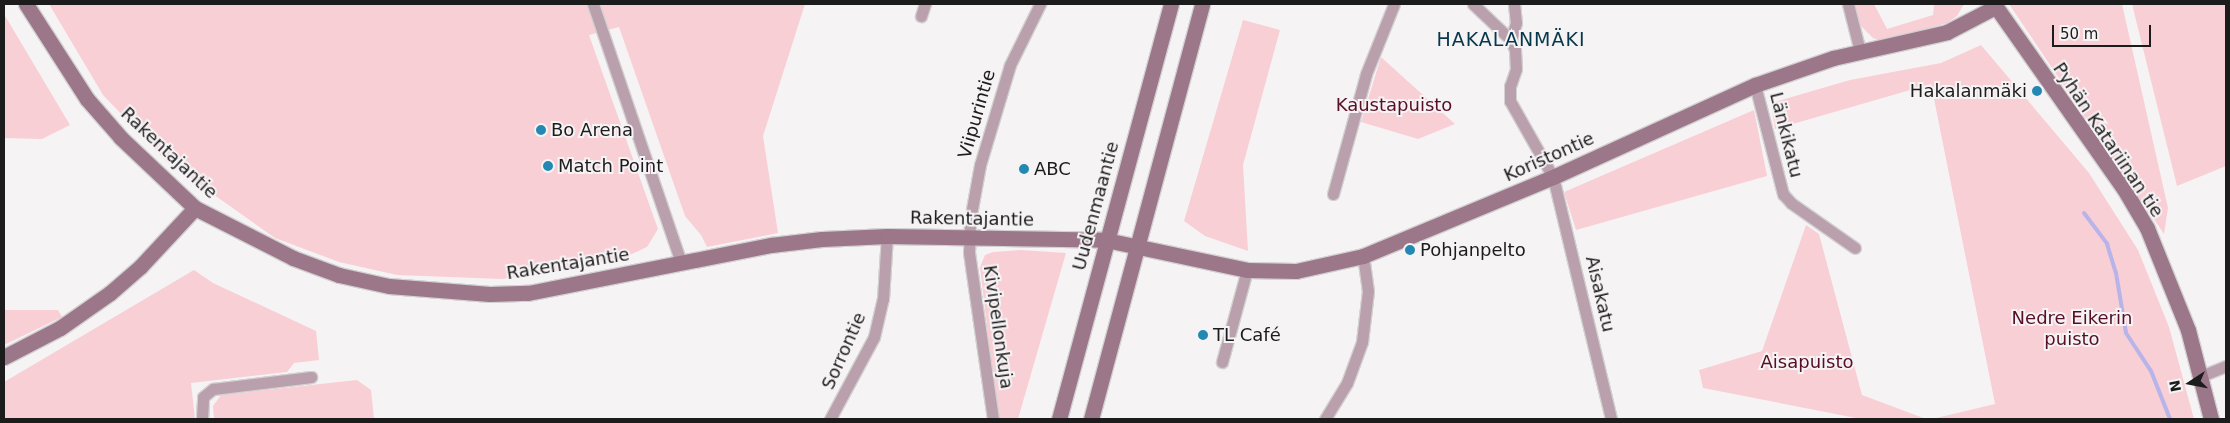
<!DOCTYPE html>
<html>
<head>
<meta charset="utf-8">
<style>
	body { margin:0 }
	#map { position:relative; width:2230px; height:423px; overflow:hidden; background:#f6f3f5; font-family:"DejaVu Sans",sans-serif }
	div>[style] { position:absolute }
	.green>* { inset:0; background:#f9cfd6 }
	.stream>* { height:4px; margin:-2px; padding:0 2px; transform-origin:2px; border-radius:2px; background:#b8b3e9 }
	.roads { filter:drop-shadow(1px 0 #d3d1d2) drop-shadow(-1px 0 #d3d1d2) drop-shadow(0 1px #d3d1d2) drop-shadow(0 -1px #d3d1d2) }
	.street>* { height:11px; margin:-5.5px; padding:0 5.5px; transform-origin:5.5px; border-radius:5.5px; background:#b9a0ac }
	.secondary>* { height:15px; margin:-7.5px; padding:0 7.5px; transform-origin:7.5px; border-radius:7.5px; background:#9b7789 }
	.dots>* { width:14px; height:14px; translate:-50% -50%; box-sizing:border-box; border:2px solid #f6f3f5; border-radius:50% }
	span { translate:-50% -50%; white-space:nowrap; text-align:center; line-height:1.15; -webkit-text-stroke:4px #f6f3f5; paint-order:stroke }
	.poi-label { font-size:18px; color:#1d1c1d }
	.right { translate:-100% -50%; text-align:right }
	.left { translate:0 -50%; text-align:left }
	.park-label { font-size:18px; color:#580f26 }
	.street-label { font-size:18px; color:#1d1c1d }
	.neighbourhood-label { font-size:19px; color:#06384b; letter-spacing:1px }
	.frame { position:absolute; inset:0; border:5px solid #1d1c1d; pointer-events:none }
	.north { position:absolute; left:2165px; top:358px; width:50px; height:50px; -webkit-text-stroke:4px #f6f3f5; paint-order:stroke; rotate:259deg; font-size:14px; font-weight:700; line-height:20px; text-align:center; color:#1d1c1d }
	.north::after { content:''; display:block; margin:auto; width:18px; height:22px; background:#1d1c1d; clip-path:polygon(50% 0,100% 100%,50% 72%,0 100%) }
	.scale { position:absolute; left:2052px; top:25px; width:99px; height:22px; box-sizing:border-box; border:2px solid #1d1c1d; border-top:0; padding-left:6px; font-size:15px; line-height:18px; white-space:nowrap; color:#1d1c1d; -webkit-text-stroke:4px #f6f3f5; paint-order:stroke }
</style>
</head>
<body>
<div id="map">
	<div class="green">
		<i style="clip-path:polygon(49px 4px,805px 4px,763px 136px,778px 233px,707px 247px,701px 235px,685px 216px,619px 27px,589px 35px,658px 229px,647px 247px,632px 254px,573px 269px,502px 279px,397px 275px,339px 262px,275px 238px,166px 161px,103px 95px)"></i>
		<i style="clip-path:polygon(1854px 4px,1874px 4px,1887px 29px,1933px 15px,1934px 4px,1964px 4px,1957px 16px,1947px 23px,1883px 42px,1873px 38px,1860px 25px)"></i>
		<i style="clip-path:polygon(2009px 4px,2122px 4px,2168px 208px,2164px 234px)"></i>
		<i style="clip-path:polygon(2132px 4px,2226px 4px,2226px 166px,2177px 186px)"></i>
		<i style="clip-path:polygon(4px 14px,70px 125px,42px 139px,4px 138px)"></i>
		<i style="clip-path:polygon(1243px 20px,1280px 30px,1243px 165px,1248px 251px,1205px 236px,1184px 221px)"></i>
		<i style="clip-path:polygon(1981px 45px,2089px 173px,2138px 250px,2169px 327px,2194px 419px,1932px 419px,1995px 404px,1931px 84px,1775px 129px,1771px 103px,1850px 80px,1941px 63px)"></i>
		<i style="clip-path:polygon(1381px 57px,1455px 124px,1418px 139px,1361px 122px)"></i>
		<i style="clip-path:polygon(1754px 110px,1767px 176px,1576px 230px,1564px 192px)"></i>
		<i style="clip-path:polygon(1806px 225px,1819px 234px,1862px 395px,1926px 419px,1861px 419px,1703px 388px,1699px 370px,1762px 351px)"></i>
		<i style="clip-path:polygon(1021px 250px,1066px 253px,1018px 419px,998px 419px,980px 267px,985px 255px,993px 252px)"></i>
		<i style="clip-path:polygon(194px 270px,213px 283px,316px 331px,319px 360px,294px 363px,287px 372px,191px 383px,195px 419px,4px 419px,4px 382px)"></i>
		<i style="clip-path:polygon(4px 310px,58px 310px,62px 317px,4px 345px)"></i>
		<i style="clip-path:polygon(357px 380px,371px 390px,374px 419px,214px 419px,213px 406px,221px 395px)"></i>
	</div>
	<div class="stream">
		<i style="left:2084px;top:213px;width:39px;rotate:53deg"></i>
		<i style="left:2107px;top:244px;width:30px;rotate:73deg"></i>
		<i style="left:2116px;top:273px;width:61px;rotate:80.5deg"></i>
		<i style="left:2126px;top:333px;width:45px;rotate:56.7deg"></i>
		<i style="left:2151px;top:371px;width:52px;rotate:68.4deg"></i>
	</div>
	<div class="roads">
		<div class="street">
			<i style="left:593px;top:4px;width:274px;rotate:71.2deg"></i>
			<i style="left:1473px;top:4px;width:52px;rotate:43.5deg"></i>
			<i style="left:1511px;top:40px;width:11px;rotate:68deg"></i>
			<i style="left:1515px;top:50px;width:19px;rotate:87deg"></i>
			<i style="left:1516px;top:69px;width:18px;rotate:109deg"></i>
			<i style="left:1510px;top:86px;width:15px;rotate:90deg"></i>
			<i style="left:1510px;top:101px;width:87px;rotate:60.5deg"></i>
			<i style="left:1553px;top:177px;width:249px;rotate:76.5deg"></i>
			<i style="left:1848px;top:4px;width:49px;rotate:75.7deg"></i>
			<i style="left:921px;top:16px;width:13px;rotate:-72deg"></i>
			<i style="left:1511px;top:40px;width:18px;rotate:-74deg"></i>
			<i style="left:1516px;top:23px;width:19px;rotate:-96deg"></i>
			<i style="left:1755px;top:85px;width:113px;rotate:75.6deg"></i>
			<i style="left:1783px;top:194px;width:12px;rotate:48deg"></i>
			<i style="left:1791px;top:203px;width:78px;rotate:35.1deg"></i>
			<i style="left:1333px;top:194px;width:124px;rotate:-74.6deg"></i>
			<i style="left:1366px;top:74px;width:75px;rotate:-68.2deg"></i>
			<i style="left:1222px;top:362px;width:95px;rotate:-74.8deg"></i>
			<i style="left:2201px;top:376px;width:27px;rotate:-22deg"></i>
			<i style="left:202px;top:419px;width:22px;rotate:-87deg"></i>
			<i style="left:203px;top:397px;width:13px;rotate:-39deg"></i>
			<i style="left:213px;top:389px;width:99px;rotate:-7deg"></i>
			<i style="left:830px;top:419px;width:93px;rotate:-61.8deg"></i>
			<i style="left:874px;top:337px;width:39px;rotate:-77deg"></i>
			<i style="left:883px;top:299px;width:63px;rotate:-86.4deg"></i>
			<i style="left:993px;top:419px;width:168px;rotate:-98.2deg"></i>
			<i style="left:969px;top:253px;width:33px;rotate:-88deg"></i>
			<i style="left:970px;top:220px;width:56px;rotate:-79.7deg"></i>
			<i style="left:980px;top:165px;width:104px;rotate:-73.3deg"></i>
			<i style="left:1010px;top:65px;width:68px;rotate:-63.8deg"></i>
			<i style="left:1325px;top:419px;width:42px;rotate:-58.6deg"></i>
			<i style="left:1347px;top:383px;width:44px;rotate:-69.9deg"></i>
			<i style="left:1362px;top:342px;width:51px;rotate:-83.3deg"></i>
			<i style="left:1368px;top:291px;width:35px;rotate:-98deg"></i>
		</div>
		<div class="secondary">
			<i style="left:26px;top:4px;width:113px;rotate:57.3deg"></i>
			<i style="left:87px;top:99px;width:52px;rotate:48.9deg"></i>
			<i style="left:121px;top:138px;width:102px;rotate:43.4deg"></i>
			<i style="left:195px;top:208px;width:110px;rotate:27deg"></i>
			<i style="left:293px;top:258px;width:49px;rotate:20.3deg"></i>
			<i style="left:339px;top:275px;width:51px;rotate:12.4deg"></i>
			<i style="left:389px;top:286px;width:101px;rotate:4.5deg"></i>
			<i style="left:490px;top:294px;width:38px;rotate:-2deg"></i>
			<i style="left:528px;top:293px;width:248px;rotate:-11.2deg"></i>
			<i style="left:771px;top:245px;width:51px;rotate:-6.7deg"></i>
			<i style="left:822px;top:239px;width:65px;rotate:-2.6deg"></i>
			<i style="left:887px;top:236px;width:219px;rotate:1deg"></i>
			<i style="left:1106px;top:240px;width:144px;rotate:12deg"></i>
			<i style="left:1247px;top:270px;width:49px;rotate:1.2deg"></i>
			<i style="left:1296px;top:271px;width:69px;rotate:-12.6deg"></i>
			<i style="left:1363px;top:256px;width:206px;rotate:-22.6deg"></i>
			<i style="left:1553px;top:177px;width:222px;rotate:-24.5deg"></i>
			<i style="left:1755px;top:85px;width:83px;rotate:-19.1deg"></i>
			<i style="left:1833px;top:58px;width:117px;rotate:-12.8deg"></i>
			<i style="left:1947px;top:32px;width:54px;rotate:-27.5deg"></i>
			<i style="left:1994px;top:4px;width:226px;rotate:54.9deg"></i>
			<i style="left:2124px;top:189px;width:45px;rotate:59.5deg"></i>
			<i style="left:2147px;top:228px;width:110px;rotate:68.1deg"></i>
			<i style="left:2188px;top:330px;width:92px;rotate:75.5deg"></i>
			<i style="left:4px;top:357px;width:63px;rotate:-27.4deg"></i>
			<i style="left:60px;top:328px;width:61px;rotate:-35deg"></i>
			<i style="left:110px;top:293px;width:41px;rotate:-41.1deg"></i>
			<i style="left:141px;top:266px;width:79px;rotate:-47deg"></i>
			<i style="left:1059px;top:419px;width:430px;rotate:-74.9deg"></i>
			<i style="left:1091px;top:419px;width:430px;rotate:-75deg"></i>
		</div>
	</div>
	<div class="dots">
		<i style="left:2037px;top:91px;background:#2389b2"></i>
		<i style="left:541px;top:130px;background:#2389b2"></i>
		<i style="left:548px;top:166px;background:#2389b2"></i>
		<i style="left:1024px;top:169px;background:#2389b2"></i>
		<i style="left:1410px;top:250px;background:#2389b2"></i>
		<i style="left:1203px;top:335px;background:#2389b2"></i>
	</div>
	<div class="poi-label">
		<span class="right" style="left:2027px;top:91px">Hakalanmäki</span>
		<span class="left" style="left:551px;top:130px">Bo Arena</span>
		<span class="left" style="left:558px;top:166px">Match Point</span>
		<span class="left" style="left:1034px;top:169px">ABC</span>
		<span class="left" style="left:1420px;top:250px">Pohjanpelto</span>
		<span class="left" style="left:1213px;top:335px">TL Café</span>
	</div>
	<div class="park-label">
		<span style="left:1394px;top:105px">Kaustapuisto</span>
		<span style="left:2072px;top:329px">Nedre Eikerin<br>puisto</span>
		<span style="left:1807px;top:362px">Aisapuisto</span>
	</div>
	<div class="street-label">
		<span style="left:977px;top:114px;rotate:-74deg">Viipurintie</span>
		<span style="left:1786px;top:135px;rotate:76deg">Länkikatu</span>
		<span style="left:2108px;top:140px;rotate:56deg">Pyhän Katariinan tie</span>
		<span style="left:169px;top:153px;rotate:43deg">Rakentajantie</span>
		<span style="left:1549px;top:157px;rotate:-24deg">Koristontie</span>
		<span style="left:1096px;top:206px;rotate:-75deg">Uudenmaantie</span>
		<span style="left:972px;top:219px;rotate:1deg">Rakentajantie</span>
		<span style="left:568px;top:264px;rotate:-9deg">Rakentajantie</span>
		<span style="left:1600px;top:294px;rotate:77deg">Aisakatu</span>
		<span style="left:998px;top:327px;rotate:82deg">Kivipellonkuja</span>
		<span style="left:844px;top:351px;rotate:-66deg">Sorrontie</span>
	</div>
	<div class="neighbourhood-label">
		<span style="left:1511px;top:40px">HAKALANMÄKI</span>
	</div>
	<div class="frame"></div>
	<div class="north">N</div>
	<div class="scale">50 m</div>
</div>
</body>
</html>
